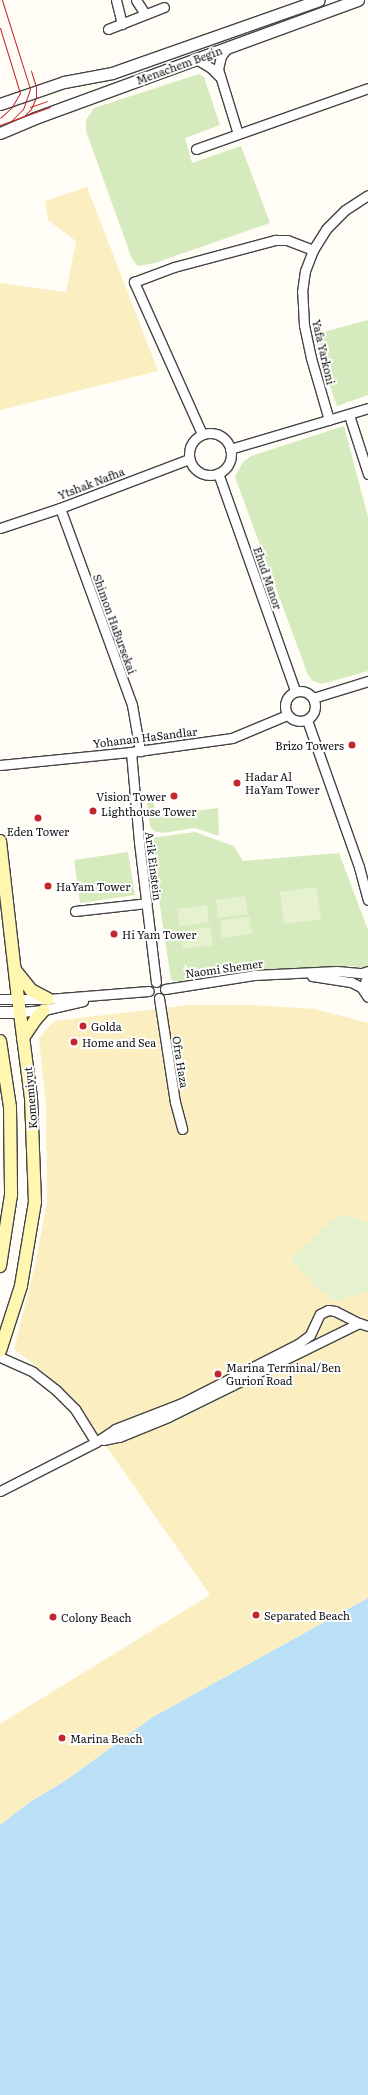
<!DOCTYPE html>
<html>
<head>
<meta charset="utf-8">
<style>
	body { margin:0 }
	#map { position:relative; width:368px; height:2095px; overflow:hidden; background:#fffdf5; font-family:Literata,serif }
	div>[style] { position:absolute }
	.green>* { inset:0; background:#d5ebbd }
	.sand>* { inset:0; background:#fbeec1 }
	.pitch>* { inset:0; background:#e6f2cf }
	.water>* { inset:0; background:#b9e0f7 }
	.roads { filter:drop-shadow(1px 0 #444) drop-shadow(-1px 0 #444) drop-shadow(0 1px #444) drop-shadow(0 -1px #444) }
	.minor>* { height:9px; margin:-4.5px; padding:0 4.5px; transform-origin:4.5px; border-radius:4.5px; background:#fff }
	.minor>.ring { margin:-4.5px; padding:0; box-sizing:content-box; background:none; border:9px solid #fff; border-radius:50% }
	.tertiary>* { height:11px; margin:-5.5px; padding:0 5.5px; transform-origin:5.5px; border-radius:5.5px; background:#fff }
	.secondary>* { height:12px; margin:-6px; padding:0 6px; transform-origin:6px; border-radius:6px; background:#fff6b0 }
	.tram>* { height:1px; margin:-0.5px; padding:0 0.5px; transform-origin:0.5px; border-radius:0.5px; background:#c4262e }
	.dots>* { width:11px; height:11px; translate:-50% -50%; box-sizing:border-box; border:2px solid #fff; border-radius:50% }
	span { translate:-50% -50%; white-space:nowrap; text-align:center; line-height:1.15; -webkit-text-stroke:4px #fff; paint-order:stroke }
	.street-label { font-size:11px; color:#111 }
	.poi-label { font-size:11px; color:#111 }
	.right { translate:-100% -50%; text-align:right }
	.left { translate:0 -50%; text-align:left }
</style>
</head>
<body>
<div id="map">
	<div class="green">
		<i style="clip-path:polygon(199px 74px,204px 77px,220px 125px,185px 138px,192px 163px,241px 146px,270px 223px,155px 263px,138px 266px,132px 259px,86px 131px,86px 120px,94px 108px)"></i>
		<i style="clip-path:polygon(368px 320px,368px 395px,337px 406px,312px 335px)"></i>
		<i style="clip-path:polygon(344px 426px,368px 517px,368px 671px,322px 684px,313px 681px,308px 675px,235px 477px,243px 462px,251px 456px)"></i>
		<i style="clip-path:polygon(152px 796px,156px 816px,218px 808px,219px 836px,195px 828px,163px 833px,154px 831px,150px 826px,146px 798px)"></i>
		<i style="clip-path:polygon(195px 832px,234px 846px,243px 861px,339px 853px,368px 930px,368px 966px,363px 968px,353px 966px,279px 969px,183px 982px,171px 980px,150px 838px)"></i>
		<i style="clip-path:polygon(128px 852px,135px 895px,80px 903px,74px 860px)"></i>
	</div>
	<div class="sand">
		<i style="clip-path:polygon(87px 187px,158px 371px,0 410px,0 283px,66px 292px,76px 241px,48px 220px,45px 201px)"></i>
		<i style="clip-path:polygon(190px 1005px,252px 1005px,315px 1009px,368px 1023px,368px 1598px,153px 1717px,65px 1781px,30px 1802px,0 1825px,0 1724px,210px 1595px,72px 1397px,35px 1365px,14px 1349px,35px 1265px,47px 1202px,46px 1106px,39px 1038px,54px 1021px)"></i>
	</div>
	<div class="pitch">
		<i style="clip-path:polygon(316px 887px,321px 919px,284px 924px,280px 892px)"></i>
		<i style="clip-path:polygon(245px 896px,248px 914px,218px 918px,216px 900px)"></i>
		<i style="clip-path:polygon(207px 905px,209px 922px,180px 927px,177px 909px)"></i>
		<i style="clip-path:polygon(249px 916px,252px 934px,222px 938px,220px 921px)"></i>
		<i style="clip-path:polygon(210px 927px,213px 945px,183px 949px,181px 932px)"></i>
		<i style="clip-path:polygon(339px 1214px,368px 1222px,368px 1291px,336px 1301px,317px 1288px,291px 1259px)"></i>
	</div>
	<div class="water">
		<i style="clip-path:polygon(368px 1598px,368px 2095px,0 2095px,0 1825px,30px 1802px,65px 1781px,153px 1717px)"></i>
	</div>
	<div class="roads">
		<div class="minor">
			<i style="left:116px;top:0;width:25px;rotate:76deg"></i>
			<i style="left:136px;top:0;width:17px;rotate:57deg"></i>
			<i style="left:108px;top:29px;width:60px;rotate:-21.4deg"></i>
			<i style="left:227px;top:48px;width:10px;rotate:127deg"></i>
			<i style="left:221px;top:56px;width:13px;rotate:103deg"></i>
			<i style="left:218px;top:69px;width:68px;rotate:72.9deg"></i>
			<i style="left:196px;top:59px;width:17px;rotate:31deg"></i>
			<i style="left:211px;top:68px;width:11px;rotate:45deg"></i>
			<i style="left:196px;top:149px;width:182px;rotate:-19.5deg"></i>
			<i style="left:349px;top:415px;width:62px;rotate:72.1deg"></i>
			<i style="left:329px;top:420px;width:65px;rotate:-106.2deg"></i>
			<i style="left:311px;top:358px;width:34px;rotate:-102deg"></i>
			<i style="left:304px;top:325px;width:33px;rotate:-93deg"></i>
			<i style="left:302px;top:292px;width:21px;rotate:-82deg"></i>
			<i style="left:305px;top:271px;width:22px;rotate:-69deg"></i>
			<i style="left:313px;top:250px;width:25px;rotate:-58deg"></i>
			<i style="left:326px;top:229px;width:27px;rotate:-45deg"></i>
			<i style="left:345px;top:210px;width:27px;rotate:-33deg"></i>
			<i class="ring" style="left:189px;top:433px;width:33px;height:33px"></i>
			<i style="left:202px;top:434px;width:167px;rotate:-114.1deg"></i>
			<i style="left:134px;top:282px;width:43px;rotate:-20.6deg"></i>
			<i style="left:174px;top:267px;width:105px;rotate:-15deg"></i>
			<i style="left:275px;top:240px;width:12px"></i>
			<i style="left:287px;top:240px;width:28px;rotate:21deg"></i>
			<i style="left:230px;top:449px;width:144px;rotate:-16.5deg"></i>
			<i style="left:218px;top:473px;width:231px;rotate:70.5deg"></i>
			<i style="left:60px;top:508px;width:210px;rotate:69.9deg"></i>
			<i style="left:132px;top:705px;width:47px;rotate:80.1deg"></i>
			<i style="left:0;top:528px;width:63px;rotate:-18.4deg"></i>
			<i style="left:60px;top:508px;width:138px;rotate:-20.8deg"></i>
			<i class="ring" style="left:285px;top:691px;width:21px;height:21px"></i>
			<i style="left:313px;top:698px;width:58px;rotate:-17.2deg"></i>
			<i style="left:307px;top:720px;width:156px;rotate:70.5deg"></i>
			<i style="left:359px;top:867px;width:34px;rotate:75deg"></i>
			<i style="left:131px;top:752px;width:90px;rotate:84.9deg"></i>
			<i style="left:139px;top:842px;width:141px;rotate:83.1deg"></i>
			<i style="left:0;top:765px;width:132px;rotate:-5.7deg"></i>
			<i style="left:131px;top:752px;width:102px;rotate:-7.9deg"></i>
			<i style="left:232px;top:738px;width:60px;rotate:-22.7deg"></i>
			<i style="left:75px;top:911px;width:72px;rotate:-6.3deg"></i>
			<i style="left:312px;top:976px;width:39px;rotate:9deg"></i>
			<i style="left:351px;top:982px;width:11px;rotate:27deg"></i>
			<i style="left:361px;top:987px;width:12px;rotate:55deg"></i>
			<i style="left:165px;top:989px;width:90px;rotate:-8.9deg"></i>
			<i style="left:254px;top:975px;width:83px;rotate:-2.8deg"></i>
			<i style="left:337px;top:971px;width:25px;rotate:5deg"></i>
			<i style="left:362px;top:973px;width:6px;rotate:-18deg"></i>
			<i style="left:159px;top:998px;width:105px;rotate:81.3deg"></i>
			<i style="left:175px;top:1102px;width:28px;rotate:75deg"></i>
			<i style="left:0;top:999px;width:48px"></i>
			<i style="left:48px;top:999px;width:101px;rotate:-4.5deg"></i>
			<i style="left:20px;top:1012px;width:24px;rotate:-5deg"></i>
			<i style="left:44px;top:1010px;width:40px;rotate:-13deg"></i>
			<i style="left:0;top:1357px;width:36px;rotate:24deg"></i>
			<i style="left:33px;top:1372px;width:29px;rotate:38deg"></i>
			<i style="left:56px;top:1390px;width:27px;rotate:45deg"></i>
			<i style="left:75px;top:1409px;width:39px;rotate:58deg"></i>
			<i style="left:103px;top:1440px;width:16px;rotate:-11deg"></i>
			<i style="left:119px;top:1437px;width:53px;rotate:-22.2deg"></i>
			<i style="left:168px;top:1417px;width:213px;rotate:-26.2deg"></i>
			<i style="left:0;top:1491px;width:108px;rotate:-27deg"></i>
			<i style="left:96px;top:1442px;width:23px;rotate:-34deg"></i>
			<i style="left:115px;top:1429px;width:72px;rotate:-21.2deg"></i>
			<i style="left:182px;top:1403px;width:130px;rotate:-27deg"></i>
			<i style="left:298px;top:1344px;width:15px;rotate:-37deg"></i>
			<i style="left:310px;top:1335px;width:23px;rotate:-65deg"></i>
			<i style="left:320px;top:1314px;width:9px;rotate:-27deg"></i>
			<i style="left:328px;top:1310px;width:7px;rotate:8deg"></i>
			<i style="left:335px;top:1311px;width:27px;rotate:27deg"></i>
			<i style="left:359px;top:1323px;width:9px;rotate:18deg"></i>
		</div>
		<div class="tertiary">
			<i style="left:0;top:104px;width:68px;rotate:-19deg"></i>
			<i style="left:64px;top:82px;width:49px;rotate:-10.6deg"></i>
			<i style="left:112px;top:73px;width:219px;rotate:-19.4deg"></i>
			<i style="left:0;top:133px;width:38px;rotate:-23deg"></i>
			<i style="left:35px;top:118px;width:344px;rotate:-20.1deg"></i>
			<i style="left:368px;top:976px;width:7px;rotate:106deg"></i>
			<i style="left:366px;top:983px;width:12px;rotate:81deg"></i>
			<i style="left:0;top:1012px;width:20px"></i>
		</div>
		<div class="secondary">
			<i style="left:0;top:841px;width:158px;rotate:83.5deg"></i>
			<i style="left:18px;top:998px;width:101px;rotate:82.6deg"></i>
			<i style="left:31px;top:1098px;width:104px;rotate:87.8deg"></i>
			<i style="left:35px;top:1202px;width:85px;rotate:99.5deg"></i>
			<i style="left:21px;top:1286px;width:68px;rotate:107.9deg"></i>
			<i style="left:15px;top:970px;width:26px;rotate:51deg"></i>
			<i style="left:31px;top:990px;width:19px;rotate:28deg"></i>
			<i style="left:23px;top:1038px;width:22px;rotate:-56deg"></i>
			<i style="left:35px;top:1020px;width:13px;rotate:-48deg"></i>
			<i style="left:0;top:1041px;width:67px;rotate:81.4deg"></i>
			<i style="left:10px;top:1107px;width:88px;rotate:89.3deg"></i>
			<i style="left:11px;top:1195px;width:72px;rotate:98.8deg"></i>
		</div>
	</div>
	<div class="tram">
		<i style="left:2px;top:0;width:93px;rotate:72.5deg"></i>
		<i style="left:30px;top:89px;width:21px;rotate:109deg"></i>
		<i style="left:23px;top:109px;width:17px;rotate:135deg"></i>
		<i style="left:0;top:28px;width:68px;rotate:72.9deg"></i>
		<i style="left:20px;top:93px;width:16px;rotate:120deg"></i>
		<i style="left:12px;top:107px;width:16px;rotate:137deg"></i>
		<i style="left:30px;top:107px;width:18px;rotate:-19deg"></i>
		<i style="left:24px;top:116px;width:10px;rotate:-45deg"></i>
		<i style="left:31px;top:109px;width:13px;rotate:-67deg"></i>
		<i style="left:36px;top:97px;width:10px;rotate:-90deg"></i>
		<i style="left:36px;top:87px;width:17px;rotate:-107deg"></i>
		<i style="left:0;top:125px;width:53px;rotate:-19.8deg"></i>
	</div>
	<div class="dots">
		<i style="left:352px;top:745px;background:#c4262e"></i>
		<i style="left:237px;top:783px;background:#c4262e"></i>
		<i style="left:174px;top:796px;background:#c4262e"></i>
		<i style="left:93px;top:811px;background:#c4262e"></i>
		<i style="left:38px;top:818px;background:#c4262e"></i>
		<i style="left:48px;top:886px;background:#c4262e"></i>
		<i style="left:114px;top:934px;background:#c4262e"></i>
		<i style="left:83px;top:1026px;background:#c4262e"></i>
		<i style="left:74px;top:1042px;background:#c4262e"></i>
		<i style="left:218px;top:1374px;background:#c4262e"></i>
		<i style="left:256px;top:1615px;background:#c4262e"></i>
		<i style="left:53px;top:1617px;background:#c4262e"></i>
		<i style="left:62px;top:1738px;background:#c4262e"></i>
	</div>
	<div class="street-label">
		<span style="left:179px;top:65px;rotate:-20deg">Menachem Begin</span>
		<span style="left:324px;top:352px;rotate:77deg">Yafa Yarkoni</span>
		<span style="left:91px;top:483px;rotate:-21deg">Ytshak Nafha</span>
		<span style="left:268px;top:578px;rotate:71deg">Ehud Manor</span>
		<span style="left:115px;top:624px;rotate:70deg">Shimon HaBursekai</span>
		<span style="left:145px;top:737px;rotate:-7deg">Yohanan HaSandlar</span>
		<span style="left:154px;top:866px;rotate:83deg">Arik Einstein</span>
		<span style="left:224px;top:968px;rotate:-8deg">Naomi Shemer</span>
		<span style="left:181px;top:1062px;rotate:81deg">Ofra Haza</span>
		<span style="left:30px;top:1098px;rotate:-95deg">Komemiyut</span>
	</div>
	<div class="poi-label">
		<span class="right" style="left:344px;top:745px">Brizo Towers</span>
		<span class="left" style="left:245px;top:783px">Hadar Al<br>HaYam Tower</span>
		<span class="right" style="left:166px;top:796px">Vision Tower</span>
		<span class="left" style="left:101px;top:811px">Lighthouse Tower</span>
		<span style="left:38px;top:831px">Eden Tower</span>
		<span class="left" style="left:56px;top:886px">HaYam Tower</span>
		<span class="left" style="left:122px;top:934px">Hi Yam Tower</span>
		<span class="left" style="left:91px;top:1026px">Golda</span>
		<span class="left" style="left:82px;top:1042px">Home and Sea</span>
		<span class="left" style="left:226px;top:1374px">Marina Terminal/Ben<br>Gurion Road</span>
		<span class="left" style="left:264px;top:1615px">Separated Beach</span>
		<span class="left" style="left:61px;top:1617px">Colony Beach</span>
		<span class="left" style="left:70px;top:1738px">Marina Beach</span>
	</div>
</div>
</body>
</html>
